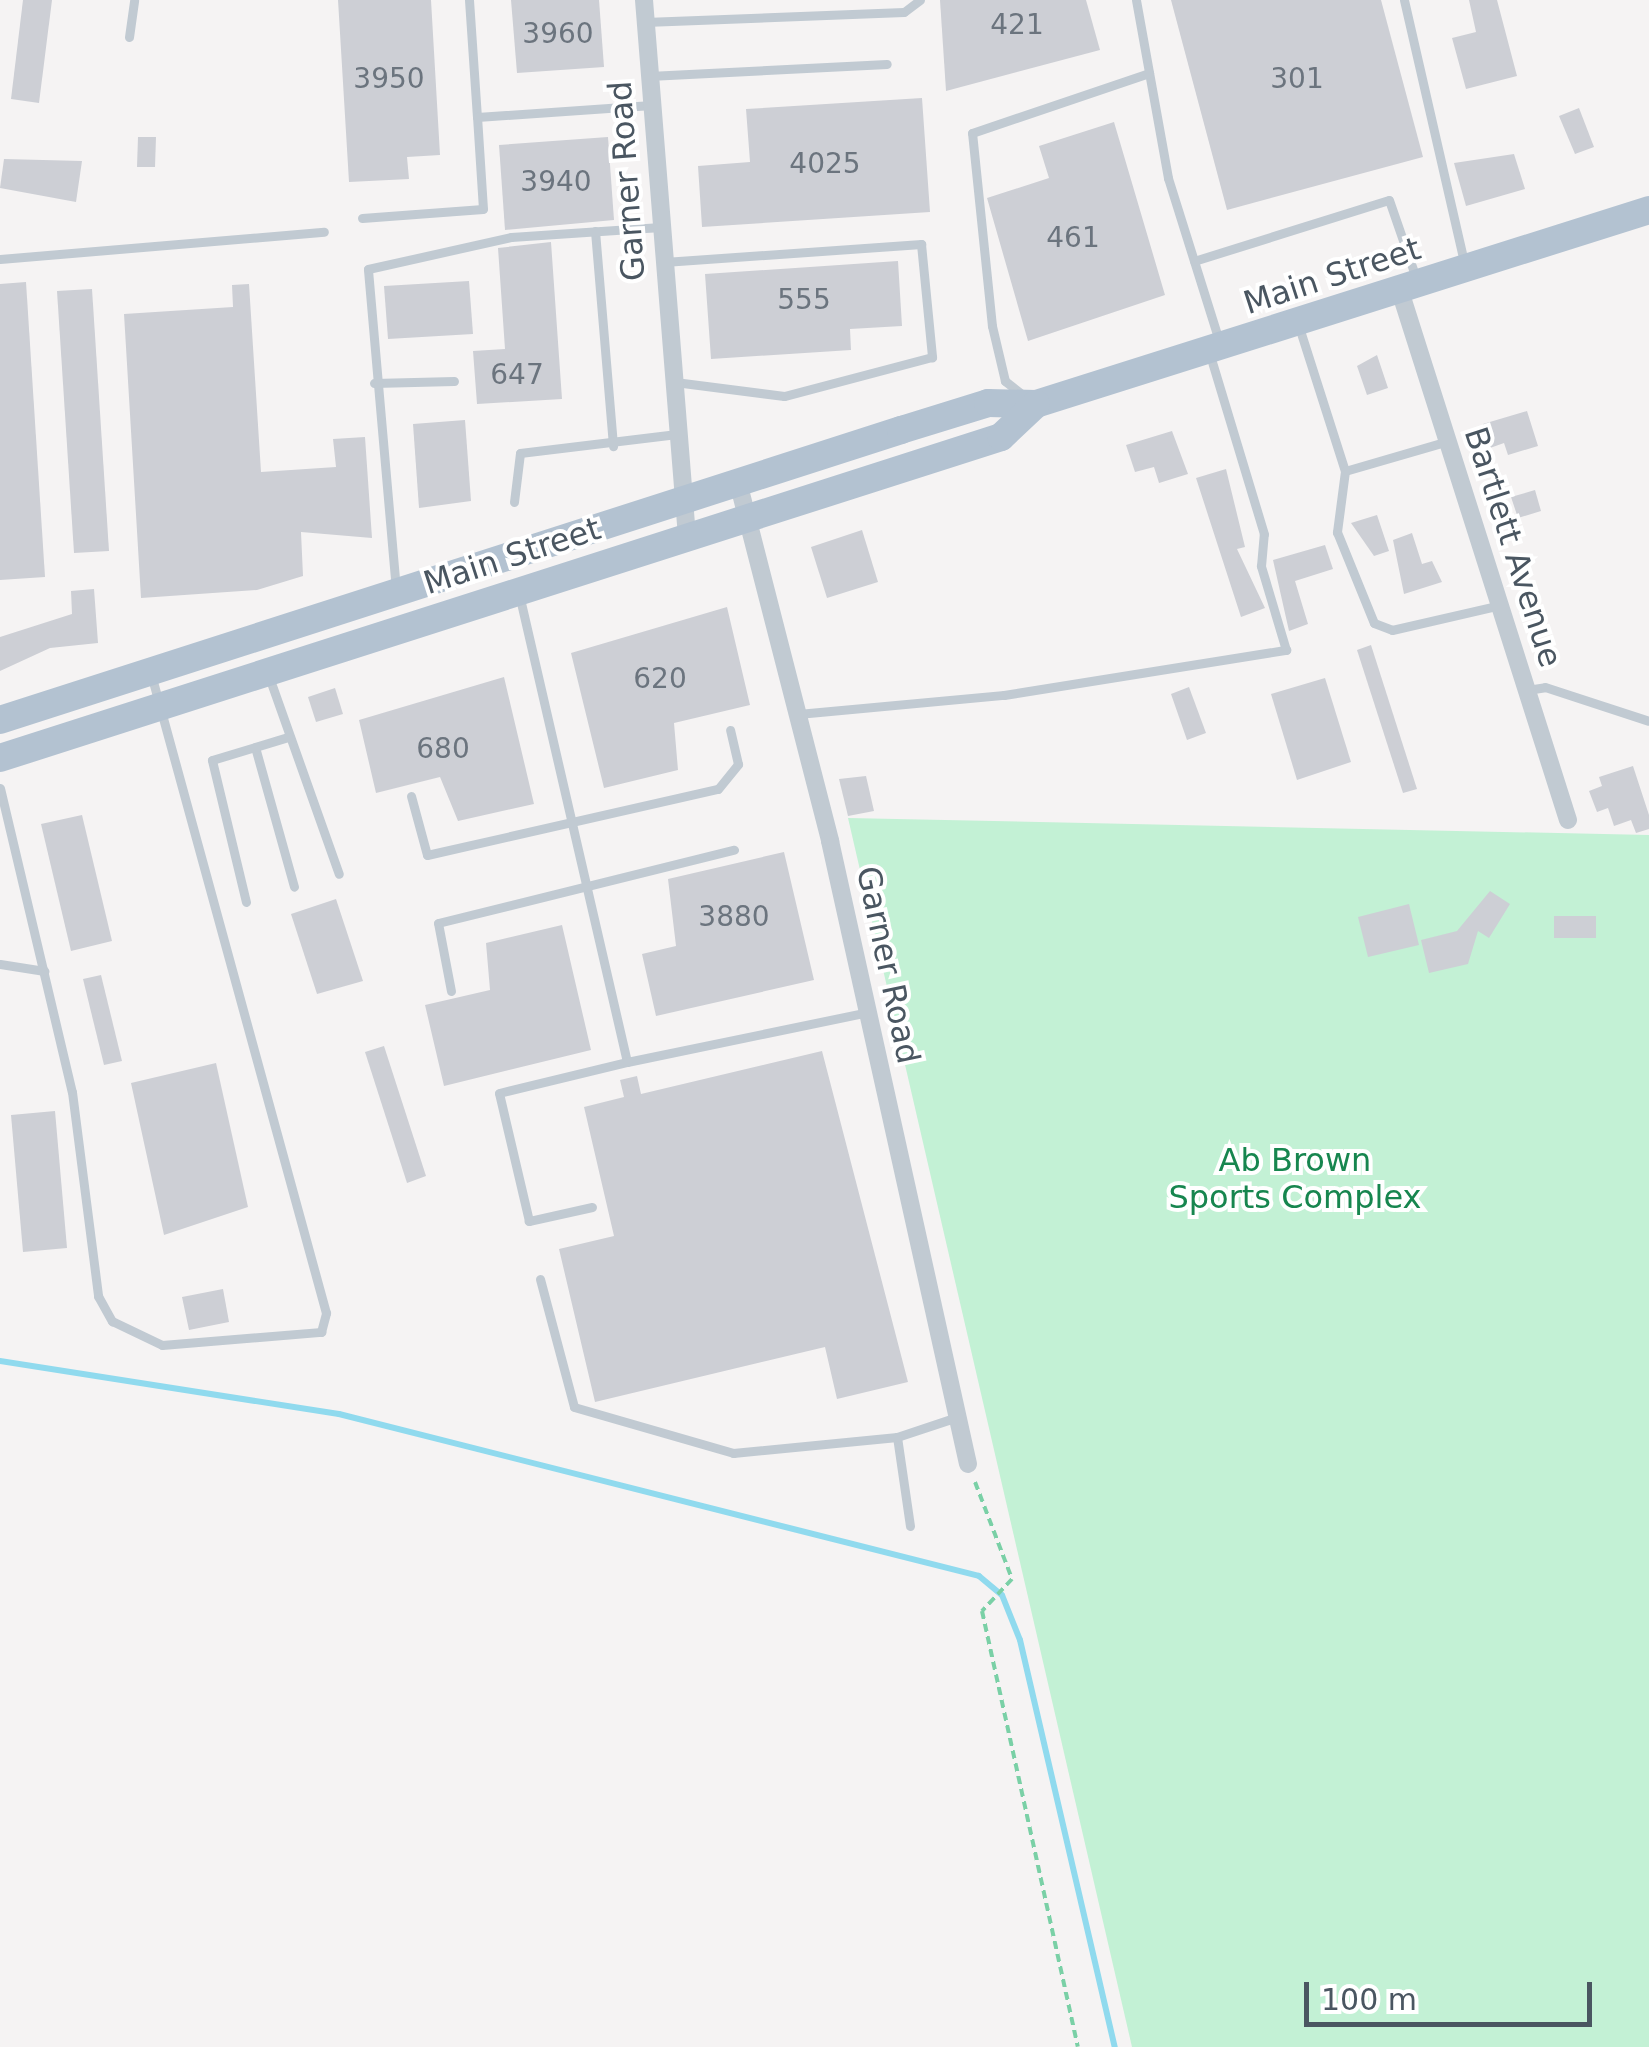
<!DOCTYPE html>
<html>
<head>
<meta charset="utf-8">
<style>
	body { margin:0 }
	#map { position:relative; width:1649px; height:2047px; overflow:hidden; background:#f5f3f3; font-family:"DejaVu Sans",sans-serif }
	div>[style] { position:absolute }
	.green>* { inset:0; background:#c3f1d5 }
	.stream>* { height:6px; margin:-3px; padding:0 3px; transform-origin:3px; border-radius:3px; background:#90daee }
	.building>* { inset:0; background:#cdcfd5 }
	.path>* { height:4px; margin-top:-2px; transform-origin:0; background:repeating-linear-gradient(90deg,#7ad0a6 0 8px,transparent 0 13px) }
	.lane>* { height:9px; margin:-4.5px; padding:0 4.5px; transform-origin:4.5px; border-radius:4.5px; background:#c1cad2 }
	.street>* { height:18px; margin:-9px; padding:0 9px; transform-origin:9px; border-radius:9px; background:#c1cad2 }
	.primary>* { height:28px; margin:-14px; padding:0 14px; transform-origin:14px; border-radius:14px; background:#b3c2d1 }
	span { translate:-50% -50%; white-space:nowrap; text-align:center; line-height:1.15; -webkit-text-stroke:8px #fff; paint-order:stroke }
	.number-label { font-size:28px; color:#6b747e }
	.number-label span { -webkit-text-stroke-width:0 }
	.street-label { font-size:32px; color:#4a5661 }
	.park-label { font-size:32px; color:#17864f }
	.scale { position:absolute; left:1304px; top:1982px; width:288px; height:45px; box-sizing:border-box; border:5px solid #4a5661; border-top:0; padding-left:12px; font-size:30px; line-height:35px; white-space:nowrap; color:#4a5661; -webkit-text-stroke:8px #fff; paint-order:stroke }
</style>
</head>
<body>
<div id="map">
	<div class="green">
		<i style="clip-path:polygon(848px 818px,1649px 835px,1649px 2047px,1132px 2047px)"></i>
	</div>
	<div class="stream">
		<i style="left:0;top:1361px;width:343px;rotate:8.9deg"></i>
		<i style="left:339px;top:1414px;width:660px;rotate:14.2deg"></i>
		<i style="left:979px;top:1576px;width:30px;rotate:40deg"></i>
		<i style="left:1002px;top:1595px;width:48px;rotate:68.2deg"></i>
		<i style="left:1020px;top:1640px;width:418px;rotate:76.9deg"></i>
	</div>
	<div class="building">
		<i style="clip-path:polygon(23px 0,52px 0,39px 103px,11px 99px)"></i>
		<i style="clip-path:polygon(338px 0,431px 0,440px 155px,407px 157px,409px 179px,349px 182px)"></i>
		<i style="clip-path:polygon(511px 0,599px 0,604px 67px,517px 73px)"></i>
		<i style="clip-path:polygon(940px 0,1086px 0,1100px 50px,946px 91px)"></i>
		<i style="clip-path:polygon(1171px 0,1381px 0,1423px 157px,1227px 210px)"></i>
		<i style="clip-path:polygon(1469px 0,1497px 0,1517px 76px,1466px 89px,1452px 38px,1476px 32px)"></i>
		<i style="clip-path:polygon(922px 98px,930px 212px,702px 227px,698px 166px,750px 162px,746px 109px)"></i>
		<i style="clip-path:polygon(1579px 108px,1594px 147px,1575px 154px,1559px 116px)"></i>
		<i style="clip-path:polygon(1114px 122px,1165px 295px,1028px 341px,987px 198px,1049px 178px,1039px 146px)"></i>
		<i style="clip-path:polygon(138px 137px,156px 137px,155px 167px,137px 167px)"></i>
		<i style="clip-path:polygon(608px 137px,614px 220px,505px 230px,499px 145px)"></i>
		<i style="clip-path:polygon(1514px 154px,1525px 189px,1466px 206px,1454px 163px)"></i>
		<i style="clip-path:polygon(4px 159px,82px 161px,76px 202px,0 188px)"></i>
		<i style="clip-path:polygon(551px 242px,562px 399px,477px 404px,473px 351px,505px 349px,498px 248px)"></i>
		<i style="clip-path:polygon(898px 261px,902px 326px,850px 329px,851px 350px,711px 359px,705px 274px)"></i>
		<i style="clip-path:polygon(469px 281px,473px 334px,388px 339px,384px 286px)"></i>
		<i style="clip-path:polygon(26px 282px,45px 577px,0 580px,0 284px)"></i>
		<i style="clip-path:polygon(249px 284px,261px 472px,336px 467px,333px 439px,365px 437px,372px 538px,301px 532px,303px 576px,257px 590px,141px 598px,124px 314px,233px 307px,232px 285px)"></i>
		<i style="clip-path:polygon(92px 289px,109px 551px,74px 553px,57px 291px)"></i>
		<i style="clip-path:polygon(1377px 355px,1388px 388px,1367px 395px,1357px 366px)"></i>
		<i style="clip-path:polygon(1527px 411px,1538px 446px,1508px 455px,1504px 443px,1490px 448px,1483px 424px)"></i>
		<i style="clip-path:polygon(465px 420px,471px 501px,419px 508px,413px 424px)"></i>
		<i style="clip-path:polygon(1172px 431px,1188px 474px,1159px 483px,1154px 467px,1135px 472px,1126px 445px)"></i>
		<i style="clip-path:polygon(1226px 469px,1245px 547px,1237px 549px,1265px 608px,1241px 617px,1196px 478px)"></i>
		<i style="clip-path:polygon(1535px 490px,1541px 511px,1518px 518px,1511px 497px)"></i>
		<i style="clip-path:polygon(1377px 515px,1389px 551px,1374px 556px,1351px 523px)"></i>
		<i style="clip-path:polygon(862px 530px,878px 582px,827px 598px,811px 547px)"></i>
		<i style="clip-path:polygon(1412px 533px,1422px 564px,1432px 561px,1442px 582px,1404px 594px,1393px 540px)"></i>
		<i style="clip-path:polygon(1325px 545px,1333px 569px,1295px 581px,1308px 624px,1289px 631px,1273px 560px)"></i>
		<i style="clip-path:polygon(94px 589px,98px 643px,50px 648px,0 671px,0 637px,72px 614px,71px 591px)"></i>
		<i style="clip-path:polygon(727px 607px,750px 705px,674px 723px,678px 770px,604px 788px,571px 653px)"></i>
		<i style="clip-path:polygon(1371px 645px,1417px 789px,1403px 793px,1357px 650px)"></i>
		<i style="clip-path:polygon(504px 677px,534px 804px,458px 821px,440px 777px,376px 793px,359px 720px)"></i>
		<i style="clip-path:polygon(1325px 678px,1351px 762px,1297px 780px,1271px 694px)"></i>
		<i style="clip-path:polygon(1189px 687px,1206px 733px,1187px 740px,1171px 694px)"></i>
		<i style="clip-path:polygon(335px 688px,343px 714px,316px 722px,308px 697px)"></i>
		<i style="clip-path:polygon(1633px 766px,1649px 815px,1649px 829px,1636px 833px,1631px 820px,1614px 826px,1608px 808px,1597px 812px,1589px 791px,1602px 786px,1599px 777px)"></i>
		<i style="clip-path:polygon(866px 776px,874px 811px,848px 816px,839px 779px)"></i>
		<i style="clip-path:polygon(82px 815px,112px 941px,71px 951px,41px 824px)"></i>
		<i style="clip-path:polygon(784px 852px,814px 980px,656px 1016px,642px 954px,676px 946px,668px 879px)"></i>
		<i style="clip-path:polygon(1490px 891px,1510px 904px,1489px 938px,1478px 931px,1468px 964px,1429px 973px,1421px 940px,1457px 931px)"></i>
		<i style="clip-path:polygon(336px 899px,363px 981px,317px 994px,291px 914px)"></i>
		<i style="clip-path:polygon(1409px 904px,1419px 945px,1368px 957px,1358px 917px)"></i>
		<i style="clip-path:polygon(1554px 916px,1596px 916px,1596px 938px,1554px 938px)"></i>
		<i style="clip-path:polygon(562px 925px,591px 1050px,444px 1086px,425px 1005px,490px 990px,486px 943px)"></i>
		<i style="clip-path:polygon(101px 975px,122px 1061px,104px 1065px,83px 979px)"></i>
		<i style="clip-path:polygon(384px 1046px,426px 1176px,407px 1183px,365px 1052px)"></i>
		<i style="clip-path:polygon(822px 1051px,908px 1382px,837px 1399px,825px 1347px,595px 1402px,559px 1249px,614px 1236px,584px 1107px,624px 1097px,620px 1080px,637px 1076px,641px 1094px)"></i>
		<i style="clip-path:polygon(216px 1063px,248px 1207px,164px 1235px,131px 1083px)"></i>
		<i style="clip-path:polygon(55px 1111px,67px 1248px,23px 1252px,11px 1115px)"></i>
		<i style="clip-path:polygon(223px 1289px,229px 1322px,189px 1330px,182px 1297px)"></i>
	</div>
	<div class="path">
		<i style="left:975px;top:1482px;width:104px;rotate:69.1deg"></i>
		<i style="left:1012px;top:1579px;width:44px;rotate:133.2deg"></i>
		<i style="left:982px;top:1611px;width:446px;rotate:77.6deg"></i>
	</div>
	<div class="lane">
		<i style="left:469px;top:0;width:117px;rotate:86.1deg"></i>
		<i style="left:477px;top:117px;width:175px;rotate:-3.9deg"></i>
		<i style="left:1136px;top:0;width:181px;rotate:79.8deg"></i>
		<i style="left:1168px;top:178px;width:171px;rotate:72.6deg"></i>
		<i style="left:1404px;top:0;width:269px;rotate:77.1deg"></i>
		<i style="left:645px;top:22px;width:259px;rotate:-2.2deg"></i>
		<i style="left:904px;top:12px;width:20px;rotate:-37deg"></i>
		<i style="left:129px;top:37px;width:37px;rotate:-82deg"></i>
		<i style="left:649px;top:76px;width:238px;rotate:-2.9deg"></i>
		<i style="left:362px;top:218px;width:121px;rotate:-4.3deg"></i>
		<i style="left:483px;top:209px;width:92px;rotate:-93.7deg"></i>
		<i style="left:595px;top:231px;width:216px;rotate:85.2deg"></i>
		<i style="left:0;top:259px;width:325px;rotate:-4.8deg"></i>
		<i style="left:1194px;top:261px;width:204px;rotate:-17.4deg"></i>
		<i style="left:1389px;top:200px;width:83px;rotate:70.9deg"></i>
		<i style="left:664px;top:262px;width:258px;rotate:-4deg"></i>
		<i style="left:921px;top:244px;width:114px;rotate:84.4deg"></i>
		<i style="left:932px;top:357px;width:153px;rotate:165.2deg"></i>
		<i style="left:784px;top:396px;width:110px;rotate:-172.7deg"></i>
		<i style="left:1299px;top:327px;width:151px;rotate:72.3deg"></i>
		<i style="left:1345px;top:471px;width:107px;rotate:-16.2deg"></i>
		<i style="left:374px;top:383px;width:80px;rotate:-1.4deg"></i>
		<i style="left:1023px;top:395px;width:23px;rotate:-142deg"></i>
		<i style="left:1005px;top:381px;width:57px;rotate:-103.3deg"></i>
		<i style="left:992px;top:326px;width:194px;rotate:-95.9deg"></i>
		<i style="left:972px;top:133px;width:187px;rotate:-18.7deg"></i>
		<i style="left:1345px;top:471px;width:62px;rotate:97.5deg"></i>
		<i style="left:1337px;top:532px;width:98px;rotate:67.9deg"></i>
		<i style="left:1374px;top:623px;width:19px;rotate:21deg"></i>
		<i style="left:1392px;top:630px;width:111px;rotate:-13deg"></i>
		<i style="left:514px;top:502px;width:49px;rotate:-83deg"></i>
		<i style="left:520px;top:453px;width:158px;rotate:-6.9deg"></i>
		<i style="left:396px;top:590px;width:322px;rotate:-95deg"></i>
		<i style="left:368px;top:269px;width:147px;rotate:-12.6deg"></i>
		<i style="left:511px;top:237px;width:150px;rotate:-3.8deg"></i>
		<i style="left:519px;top:594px;width:480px;rotate:77deg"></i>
		<i style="left:627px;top:1062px;width:246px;rotate:-11.7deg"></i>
		<i style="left:268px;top:674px;width:212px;rotate:70.5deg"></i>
		<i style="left:1527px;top:690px;width:18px;rotate:-9deg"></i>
		<i style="left:1545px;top:687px;width:109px;rotate:18.1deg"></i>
		<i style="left:798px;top:714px;width:207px;rotate:-5.3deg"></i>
		<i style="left:1004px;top:695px;width:286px;rotate:-9.1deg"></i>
		<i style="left:1286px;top:650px;width:88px;rotate:-106.6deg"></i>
		<i style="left:1261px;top:566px;width:32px;rotate:-85deg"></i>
		<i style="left:1264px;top:534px;width:187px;rotate:-106.8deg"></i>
		<i style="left:255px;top:747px;width:145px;rotate:74.4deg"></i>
		<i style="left:0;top:788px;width:312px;rotate:76.7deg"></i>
		<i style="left:72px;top:1092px;width:206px;rotate:82.7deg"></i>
		<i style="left:98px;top:1296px;width:29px;rotate:61deg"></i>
		<i style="left:112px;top:1321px;width:55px;rotate:25.6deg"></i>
		<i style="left:162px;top:1345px;width:160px;rotate:-4.7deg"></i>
		<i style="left:321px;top:1332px;width:20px;rotate:-75deg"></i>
		<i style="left:326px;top:1313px;width:663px;rotate:-105.32deg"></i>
		<i style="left:411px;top:796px;width:61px;rotate:74.8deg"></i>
		<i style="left:427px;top:855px;width:298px;rotate:-12.8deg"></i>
		<i style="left:718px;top:789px;width:32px;rotate:-51deg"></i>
		<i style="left:738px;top:764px;width:35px;rotate:-103deg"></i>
		<i style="left:246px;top:902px;width:146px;rotate:-103.5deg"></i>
		<i style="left:212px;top:760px;width:79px;rotate:-16.8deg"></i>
		<i style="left:0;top:964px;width:45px;rotate:9deg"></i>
		<i style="left:451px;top:991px;width:69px;rotate:-100.8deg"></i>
		<i style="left:438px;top:923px;width:305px;rotate:-13.9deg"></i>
		<i style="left:592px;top:1207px;width:65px;rotate:167.5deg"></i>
		<i style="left:529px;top:1221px;width:131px;rotate:-103.2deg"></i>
		<i style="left:499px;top:1093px;width:132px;rotate:-13.6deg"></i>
		<i style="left:540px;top:1279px;width:132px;rotate:75.1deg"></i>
		<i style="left:574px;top:1407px;width:166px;rotate:16.1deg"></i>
		<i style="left:733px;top:1453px;width:165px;rotate:-5.6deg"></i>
		<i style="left:910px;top:1526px;width:90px;rotate:-98.3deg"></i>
		<i style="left:897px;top:1437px;width:63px;rotate:-18.4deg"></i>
	</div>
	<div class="street">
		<i style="left:644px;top:0;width:539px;rotate:85.42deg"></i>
		<i style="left:1400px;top:291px;width:555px;rotate:72.38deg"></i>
		<i style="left:738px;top:482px;width:371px;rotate:75.6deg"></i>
		<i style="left:830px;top:841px;width:638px;rotate:77.51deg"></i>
	</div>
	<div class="primary">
		<i style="left:0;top:720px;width:947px;rotate:-17.84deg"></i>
		<i style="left:901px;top:430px;width:91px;rotate:-17.2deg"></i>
		<i style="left:988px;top:403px;width:48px;rotate:1.2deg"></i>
		<i style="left:1036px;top:404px;width:643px;rotate:-17.56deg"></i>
		<i style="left:0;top:758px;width:1051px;rotate:-17.78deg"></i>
		<i style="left:1001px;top:437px;width:48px;rotate:-43.3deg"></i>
	</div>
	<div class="number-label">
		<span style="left:1017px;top:25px">421</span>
		<span style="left:558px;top:34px">3960</span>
		<span style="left:389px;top:79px">3950</span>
		<span style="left:1297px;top:79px">301</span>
		<span style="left:825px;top:164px">4025</span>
		<span style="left:556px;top:182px">3940</span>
		<span style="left:1073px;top:238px">461</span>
		<span style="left:804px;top:300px">555</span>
		<span style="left:517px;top:375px">647</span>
		<span style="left:660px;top:679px">620</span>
		<span style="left:443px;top:749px">680</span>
		<span style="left:734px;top:917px">3880</span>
	</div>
	<div class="street-label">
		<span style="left:627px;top:181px;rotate:-94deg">Garner Road</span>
		<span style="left:1332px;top:276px;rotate:-18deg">Main Street</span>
		<span style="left:1513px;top:547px;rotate:72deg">Bartlett Avenue</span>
		<span style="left:512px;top:556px;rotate:-18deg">Main Street</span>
		<span style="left:888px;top:965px;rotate:78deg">Garner Road</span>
	</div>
	<div class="park-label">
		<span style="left:1295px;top:1179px">Ab Brown<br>Sports Complex</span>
	</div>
	<div class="scale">100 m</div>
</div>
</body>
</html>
